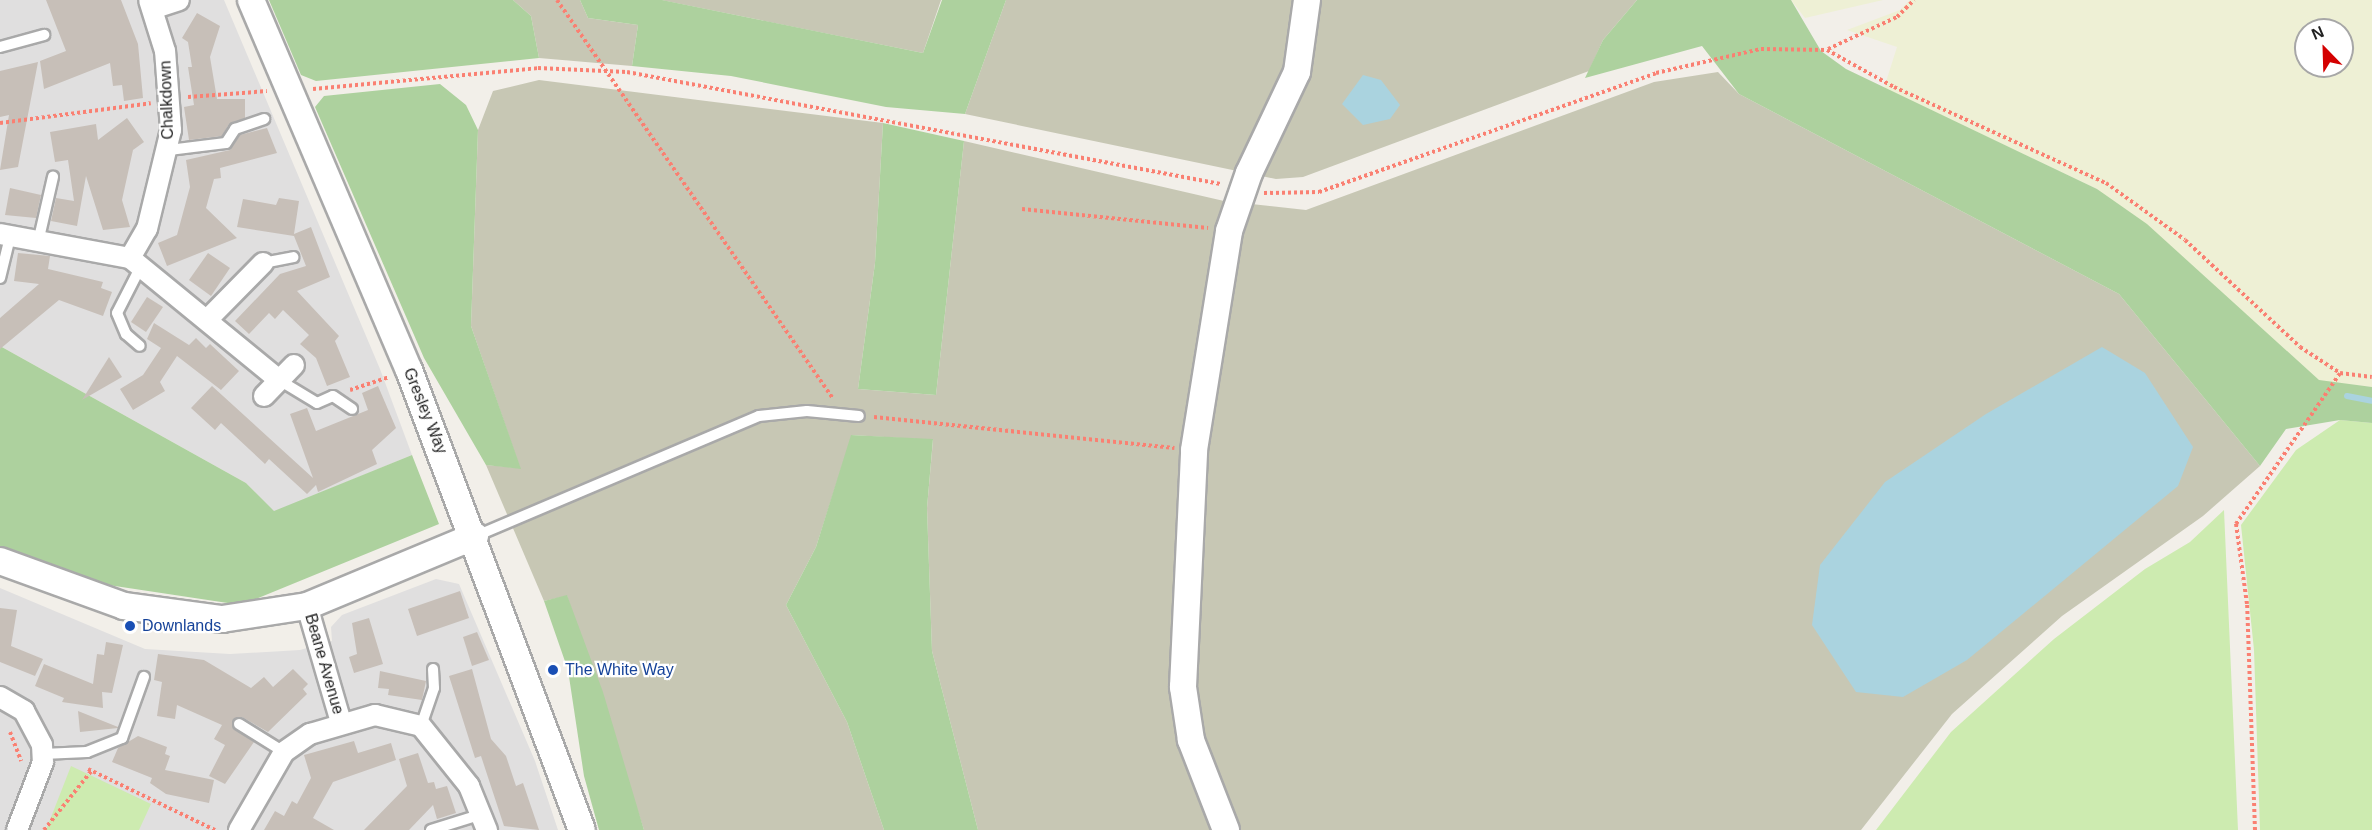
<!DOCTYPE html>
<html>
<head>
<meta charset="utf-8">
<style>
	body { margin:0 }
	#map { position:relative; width:2372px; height:830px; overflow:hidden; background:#f2efe9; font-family:Arial,sans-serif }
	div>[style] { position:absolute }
	.residential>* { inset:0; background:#e0dfdf }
	.construction>* { inset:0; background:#c7c7b4 }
	.farmland>* { inset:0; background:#eef0d5 }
	.grass>* { inset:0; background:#cdebb0 }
	.forest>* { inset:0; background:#add19e }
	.water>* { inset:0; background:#aad3df }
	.stream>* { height:6px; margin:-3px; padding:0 3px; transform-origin:3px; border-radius:3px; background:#aad3df }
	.building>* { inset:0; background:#c7bfb8 }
	.path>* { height:4px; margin-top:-2px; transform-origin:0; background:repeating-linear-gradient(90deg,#fa8072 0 3px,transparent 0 6px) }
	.roads { filter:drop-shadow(2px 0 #a9a9a9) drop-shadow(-2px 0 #a9a9a9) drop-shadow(0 2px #a9a9a9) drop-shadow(0 -2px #a9a9a9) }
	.service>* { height:10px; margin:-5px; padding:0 5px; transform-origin:5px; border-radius:5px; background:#fff }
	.minor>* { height:20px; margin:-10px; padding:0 10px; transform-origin:10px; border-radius:10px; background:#fff }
	.tertiary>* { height:26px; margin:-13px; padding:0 13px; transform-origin:13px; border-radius:13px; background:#fff }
	.dots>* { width:16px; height:16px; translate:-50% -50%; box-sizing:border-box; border:3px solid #fff; border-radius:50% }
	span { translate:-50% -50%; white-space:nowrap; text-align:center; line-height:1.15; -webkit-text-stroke:4.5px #fff; paint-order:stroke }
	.street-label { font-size:16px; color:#222 }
	.transit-label { font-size:16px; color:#164399 }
	.left { translate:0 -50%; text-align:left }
	.north { position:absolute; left:2294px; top:18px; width:60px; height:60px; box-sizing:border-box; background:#fff; border:2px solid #a7a7a7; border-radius:50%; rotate:337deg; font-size:16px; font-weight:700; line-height:24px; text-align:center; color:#222 }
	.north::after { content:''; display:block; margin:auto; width:21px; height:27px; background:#d40000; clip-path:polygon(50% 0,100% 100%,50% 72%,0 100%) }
</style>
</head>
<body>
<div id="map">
	<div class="residential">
		<i style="clip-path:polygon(0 0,224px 0,380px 369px,412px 455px,274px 512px,246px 483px,0 346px)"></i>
		<i style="clip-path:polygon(436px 579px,459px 584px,535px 761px,558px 830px,0 830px,0 588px,145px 649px,230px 654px,300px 650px,332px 641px,331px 627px,342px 615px)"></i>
	</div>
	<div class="construction">
		<i style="clip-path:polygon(513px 0,580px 0,588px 18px,638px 25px,632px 66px,539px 58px,531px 16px)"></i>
		<i style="clip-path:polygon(661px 0,941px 0,923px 53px)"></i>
		<i style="clip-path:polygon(1006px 0,1637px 0,1603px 40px,1589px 71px,1303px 177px,1276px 179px,965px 114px)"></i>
		<i style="clip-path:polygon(1718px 72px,1739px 94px,2119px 294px,2260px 466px,2203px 516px,2062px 616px,1952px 714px,1861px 830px,978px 830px,932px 651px,927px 508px,933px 440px,852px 435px,816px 547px,786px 605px,847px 722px,884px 830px,644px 830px,567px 596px,544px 601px,486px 465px,520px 468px,471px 326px,478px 130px,493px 91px,539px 80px,883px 123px,875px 263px,858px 389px,936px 395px,964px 141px,1224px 201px,1306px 210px,1654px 82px)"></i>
	</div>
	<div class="farmland">
		<i style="clip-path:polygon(1791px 0,1883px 0,1805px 18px)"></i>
		<i style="clip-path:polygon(evenodd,1910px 0,2372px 0,2372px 387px,2319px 381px,2097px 189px,1884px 88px,1897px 47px,1847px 30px,1900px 10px,1910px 0,2306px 30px,2342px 30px,2342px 66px,2306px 66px,2306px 30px)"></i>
	</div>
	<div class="grass">
		<i style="clip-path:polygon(2340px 420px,2372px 423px,2372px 830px,2260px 830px,2254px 650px,2241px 525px,2296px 450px)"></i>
		<i style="clip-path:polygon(2224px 510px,2238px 830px,1876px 830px,1951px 732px,2054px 639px,2145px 569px,2190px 542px)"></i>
		<i style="clip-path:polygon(71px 766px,151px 804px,139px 830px,46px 830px)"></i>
	</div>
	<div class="forest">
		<i style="clip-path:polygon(269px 0,513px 0,531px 16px,539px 58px,316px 81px,301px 75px)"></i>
		<i style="clip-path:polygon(580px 0,662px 0,923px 53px,942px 0,1006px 0,965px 114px,886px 107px,731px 76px,632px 66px,638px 25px,588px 18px)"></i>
		<i style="clip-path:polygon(1637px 0,1791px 0,1821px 51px,1846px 69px,2097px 189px,2147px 224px,2319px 380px,2372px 387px,2372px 423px,2340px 420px,2286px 429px,2260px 466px,2119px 294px,1739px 94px,1702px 46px,1585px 78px,1603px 40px)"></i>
		<i style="clip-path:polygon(440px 84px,466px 105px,478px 130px,471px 326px,521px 469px,486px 465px,424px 358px,315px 107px,324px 96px)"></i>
		<i style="clip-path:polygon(883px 123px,964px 141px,936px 395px,858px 389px,875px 263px)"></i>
		<i style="clip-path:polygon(0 346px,246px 483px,274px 511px,412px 455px,439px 524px,241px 605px,95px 583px,0 546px)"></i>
		<i style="clip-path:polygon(851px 435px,933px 439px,927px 508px,932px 651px,978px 830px,884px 830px,847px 722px,786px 605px,816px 547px)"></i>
		<i style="clip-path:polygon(567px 595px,603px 692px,644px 830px,599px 830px,584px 776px,568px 670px,544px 601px)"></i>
	</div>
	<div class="water">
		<i style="clip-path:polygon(1363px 75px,1381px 80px,1400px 105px,1390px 119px,1363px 125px,1342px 104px)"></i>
		<i style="clip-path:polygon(2102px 347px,2145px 373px,2193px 447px,2178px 486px,1967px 660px,1903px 697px,1856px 692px,1812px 625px,1820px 565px,1885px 482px,1986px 414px)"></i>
	</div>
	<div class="stream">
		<i style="left:2347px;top:396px;width:25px;rotate:11deg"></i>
	</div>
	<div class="building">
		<i style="clip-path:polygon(46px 0,121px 0,138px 44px,143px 98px,124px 101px,122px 85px,113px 86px,110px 63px,44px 89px,40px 61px,66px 51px)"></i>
		<i style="clip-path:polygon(197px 13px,220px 26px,210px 57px,217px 99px,245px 99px,245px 118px,229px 124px,222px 136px,189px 140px,184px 107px,194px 105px,188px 67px,192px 67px,188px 42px,182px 38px)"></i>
		<i style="clip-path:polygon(38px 62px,18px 167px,0 170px,9px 115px,0 117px,0 71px)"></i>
		<i style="clip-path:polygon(127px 118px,144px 142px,133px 150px,122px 200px,130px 227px,103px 230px,86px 176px,77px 226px,51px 221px,56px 198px,74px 201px,68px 160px,55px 162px,50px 132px,96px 124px,98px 140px)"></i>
		<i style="clip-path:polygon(267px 128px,277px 153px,220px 168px,221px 178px,214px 179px,206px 208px,237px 238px,167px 266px,158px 243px,177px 235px,190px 187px,186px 160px,230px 150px,240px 135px)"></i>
		<i style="clip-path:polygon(10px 188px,41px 195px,36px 218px,5px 215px)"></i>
		<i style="clip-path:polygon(279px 198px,299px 201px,294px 234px,311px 227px,330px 277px,297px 291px,339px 336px,335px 341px,350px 377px,327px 386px,316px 358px,300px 344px,309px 335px,283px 310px,275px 319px,269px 313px,249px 334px,235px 321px,280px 274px,306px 266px,294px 236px,237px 227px,243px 199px,276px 205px)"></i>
		<i style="clip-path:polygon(18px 253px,50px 256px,48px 269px,103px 282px,101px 288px,112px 292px,103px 316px,59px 300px,0 349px,0 318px,39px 284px,14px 281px)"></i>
		<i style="clip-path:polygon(208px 253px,230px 268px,211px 296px,189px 280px)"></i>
		<i style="clip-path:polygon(147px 297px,163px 307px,146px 332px,131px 322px)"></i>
		<i style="clip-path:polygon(154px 323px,189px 345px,196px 338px,206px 348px,210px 344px,239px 371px,221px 390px,177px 356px,160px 382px,165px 391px,133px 410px,120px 389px,143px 375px,161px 348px,147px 339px)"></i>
		<i style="clip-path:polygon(109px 357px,122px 377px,82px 400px)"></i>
		<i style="clip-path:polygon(212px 386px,313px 478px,290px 414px,307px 408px,316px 431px,368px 410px,362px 393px,378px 386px,396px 428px,372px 450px,377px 464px,318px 492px,316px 485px,307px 494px,269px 459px,265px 464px,221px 423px,215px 430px,191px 408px)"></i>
		<i style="clip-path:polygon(460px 591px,469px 618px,417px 636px,408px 609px)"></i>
		<i style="clip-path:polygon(0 608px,17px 610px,11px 646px,43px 659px,35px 676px,0 662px)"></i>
		<i style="clip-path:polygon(369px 618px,383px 664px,354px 673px,349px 657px,357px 654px,352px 623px)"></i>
		<i style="clip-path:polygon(477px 632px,489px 660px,472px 666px,463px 637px)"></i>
		<i style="clip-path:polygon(106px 642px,123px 645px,112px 693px,102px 692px,103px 708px,62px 702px,64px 698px,35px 686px,44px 664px,93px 684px,97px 654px,104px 655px)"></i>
		<i style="clip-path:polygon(158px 654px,204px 660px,251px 688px,264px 677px,273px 687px,293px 669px,308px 684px,303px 689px,307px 694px,268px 732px,242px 717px,233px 720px,233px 728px,254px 742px,225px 784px,209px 776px,225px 745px,214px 739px,222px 725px,177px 705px,175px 719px,157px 716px,162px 682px,154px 680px)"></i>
		<i style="clip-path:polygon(472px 669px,491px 739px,506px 756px,516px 786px,523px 783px,539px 830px,504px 826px,481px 756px,475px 758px,449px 676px)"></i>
		<i style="clip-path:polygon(380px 671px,426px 681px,422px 700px,388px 695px,389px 689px,378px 688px)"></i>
		<i style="clip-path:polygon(78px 711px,118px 727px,118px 728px,80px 732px)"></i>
		<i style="clip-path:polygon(138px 736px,167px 747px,165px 754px,170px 756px,165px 770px,214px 780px,209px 803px,166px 794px,150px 783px,152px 778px,112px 762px,118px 748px)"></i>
		<i style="clip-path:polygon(354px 741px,358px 753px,391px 743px,396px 760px,333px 782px,313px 818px,334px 830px,264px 830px,275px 811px,284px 816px,292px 801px,297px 804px,311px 778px,304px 755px)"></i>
		<i style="clip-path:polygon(418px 753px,428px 783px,434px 782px,436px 789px,447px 786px,456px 813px,437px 819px,433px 805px,409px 830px,364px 830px,407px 786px,399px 759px)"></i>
	</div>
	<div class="path">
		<i style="left:557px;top:0;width:484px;rotate:55.3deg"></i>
		<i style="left:1828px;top:49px;width:76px;rotate:-24.9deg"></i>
		<i style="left:1897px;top:17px;width:24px;rotate:-45deg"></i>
		<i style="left:313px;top:89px;width:226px;rotate:-5.3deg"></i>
		<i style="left:538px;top:68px;width:89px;rotate:2.6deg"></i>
		<i style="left:627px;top:72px;width:604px;rotate:10.68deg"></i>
		<i style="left:188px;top:97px;width:79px;rotate:-4.3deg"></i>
		<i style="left:0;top:123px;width:152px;rotate:-7.5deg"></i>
		<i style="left:1264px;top:193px;width:55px;rotate:-1deg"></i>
		<i style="left:1319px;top:192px;width:357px;rotate:-19.4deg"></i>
		<i style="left:1656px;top:73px;width:108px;rotate:-12.9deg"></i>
		<i style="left:1761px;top:49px;width:66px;rotate:0.9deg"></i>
		<i style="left:1827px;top:50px;width:77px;rotate:28.9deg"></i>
		<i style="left:1894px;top:87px;width:233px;rotate:24.4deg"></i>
		<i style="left:2106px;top:183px;width:97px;rotate:35.8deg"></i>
		<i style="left:2185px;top:240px;width:157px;rotate:42.9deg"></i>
		<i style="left:2300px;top:347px;width:48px;rotate:33deg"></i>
		<i style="left:2340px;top:373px;width:32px;rotate:7deg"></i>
		<i style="left:1022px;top:209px;width:187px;rotate:5.8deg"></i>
		<i style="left:350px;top:390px;width:41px;rotate:-18.4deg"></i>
		<i style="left:874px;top:417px;width:302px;rotate:5.9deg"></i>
		<i style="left:10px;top:732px;width:31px;rotate:69deg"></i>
		<i style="left:88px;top:769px;width:141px;rotate:25.7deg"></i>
		<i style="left:44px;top:830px;width:77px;rotate:-51.3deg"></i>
		<i style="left:2255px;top:830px;width:226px;rotate:-92deg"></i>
		<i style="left:2247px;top:604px;width:81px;rotate:-97.8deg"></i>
		<i style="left:2236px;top:524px;width:183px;rotate:-55.4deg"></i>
	</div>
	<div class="roads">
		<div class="service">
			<i style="left:0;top:47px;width:46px;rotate:-15.3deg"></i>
			<i style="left:169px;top:150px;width:57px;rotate:-7deg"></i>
			<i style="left:226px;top:143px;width:17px;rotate:-57deg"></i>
			<i style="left:235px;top:129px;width:31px;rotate:-19deg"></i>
			<i style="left:39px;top:238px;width:63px;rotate:-77.1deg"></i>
			<i style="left:263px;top:263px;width:31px;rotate:-11deg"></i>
			<i style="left:139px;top:270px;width:48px;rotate:117.1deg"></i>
			<i style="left:117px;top:313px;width:23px;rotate:67deg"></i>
			<i style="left:126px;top:334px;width:18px;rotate:41deg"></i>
			<i style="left:0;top:278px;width:42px;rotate:-76.3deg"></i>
			<i style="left:279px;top:380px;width:44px;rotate:31.2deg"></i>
			<i style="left:317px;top:403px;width:17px;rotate:-24deg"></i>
			<i style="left:333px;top:396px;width:23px;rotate:34deg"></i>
			<i style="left:476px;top:536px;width:307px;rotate:-23deg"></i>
			<i style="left:759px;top:416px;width:48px;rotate:-5.9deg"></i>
			<i style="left:807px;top:411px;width:52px;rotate:5.5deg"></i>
			<i style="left:239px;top:724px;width:53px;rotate:31.9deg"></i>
			<i style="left:421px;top:726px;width:40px;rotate:-71.1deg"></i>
			<i style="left:434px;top:688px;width:19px;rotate:-93deg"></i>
			<i style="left:43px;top:754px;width:44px;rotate:-2.6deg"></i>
			<i style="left:87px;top:752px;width:38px;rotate:-22deg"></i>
			<i style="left:122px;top:738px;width:65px;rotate:-70.2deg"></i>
			<i style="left:431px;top:830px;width:53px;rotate:-17.4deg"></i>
		</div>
		<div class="minor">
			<i style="left:155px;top:8px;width:25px;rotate:-18deg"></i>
			<i style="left:0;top:234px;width:132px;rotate:10.5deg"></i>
			<i style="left:130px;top:258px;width:193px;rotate:39.3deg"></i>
			<i style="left:130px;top:258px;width:34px;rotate:-60deg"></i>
			<i style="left:147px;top:229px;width:102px;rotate:-76.4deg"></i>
			<i style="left:171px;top:130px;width:79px;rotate:-94.3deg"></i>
			<i style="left:165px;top:51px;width:53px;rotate:-107.4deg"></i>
			<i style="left:207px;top:320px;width:80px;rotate:-45.5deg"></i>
			<i style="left:264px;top:396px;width:43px;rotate:-45.9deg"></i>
			<i style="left:307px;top:606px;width:121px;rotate:73.7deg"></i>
			<i style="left:0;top:697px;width:28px;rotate:30deg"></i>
			<i style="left:24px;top:711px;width:38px;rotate:62deg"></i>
			<i style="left:42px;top:745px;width:17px;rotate:87deg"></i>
			<i style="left:43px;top:762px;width:73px;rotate:110.9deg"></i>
			<i style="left:239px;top:830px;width:90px;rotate:-60deg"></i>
			<i style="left:284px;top:752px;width:32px;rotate:-35deg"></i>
			<i style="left:310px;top:734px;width:68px;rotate:-16.3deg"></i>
			<i style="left:375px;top:715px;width:47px;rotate:13.4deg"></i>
			<i style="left:421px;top:726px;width:77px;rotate:51.3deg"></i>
			<i style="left:469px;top:786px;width:48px;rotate:67.8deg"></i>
		</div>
		<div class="tertiary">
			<i style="left:251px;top:0;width:402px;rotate:66.9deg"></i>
			<i style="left:409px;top:370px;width:491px;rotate:69.4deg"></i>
			<i style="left:0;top:561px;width:132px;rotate:19.9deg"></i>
			<i style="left:124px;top:606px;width:99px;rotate:7.6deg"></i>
			<i style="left:222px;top:619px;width:86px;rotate:-8.7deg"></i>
			<i style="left:307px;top:606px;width:182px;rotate:-22.6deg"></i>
			<i style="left:1226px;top:830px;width:97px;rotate:-111.3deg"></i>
			<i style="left:1191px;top:740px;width:54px;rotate:-98.6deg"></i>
			<i style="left:1183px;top:687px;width:237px;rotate:-87.3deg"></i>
			<i style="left:1194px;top:450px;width:222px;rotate:-80.9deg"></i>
			<i style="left:1229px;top:231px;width:61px;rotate:-71deg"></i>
			<i style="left:1249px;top:173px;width:112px;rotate:-64.6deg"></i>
			<i style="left:1297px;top:72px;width:73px;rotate:-82.1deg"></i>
		</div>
	</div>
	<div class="dots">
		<i style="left:130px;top:626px;background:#1a4fb4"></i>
		<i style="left:553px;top:670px;background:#1a4fb4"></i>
	</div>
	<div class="street-label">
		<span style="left:167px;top:100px;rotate:-92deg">Chalkdown</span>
		<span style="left:425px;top:411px;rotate:68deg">Gresley Way</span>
		<span style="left:324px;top:664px;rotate:74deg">Beane Avenue</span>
	</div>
	<div class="transit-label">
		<span class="left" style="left:142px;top:626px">Downlands</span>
		<span class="left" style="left:565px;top:670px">The White Way</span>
	</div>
	<div class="north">N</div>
</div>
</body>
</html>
